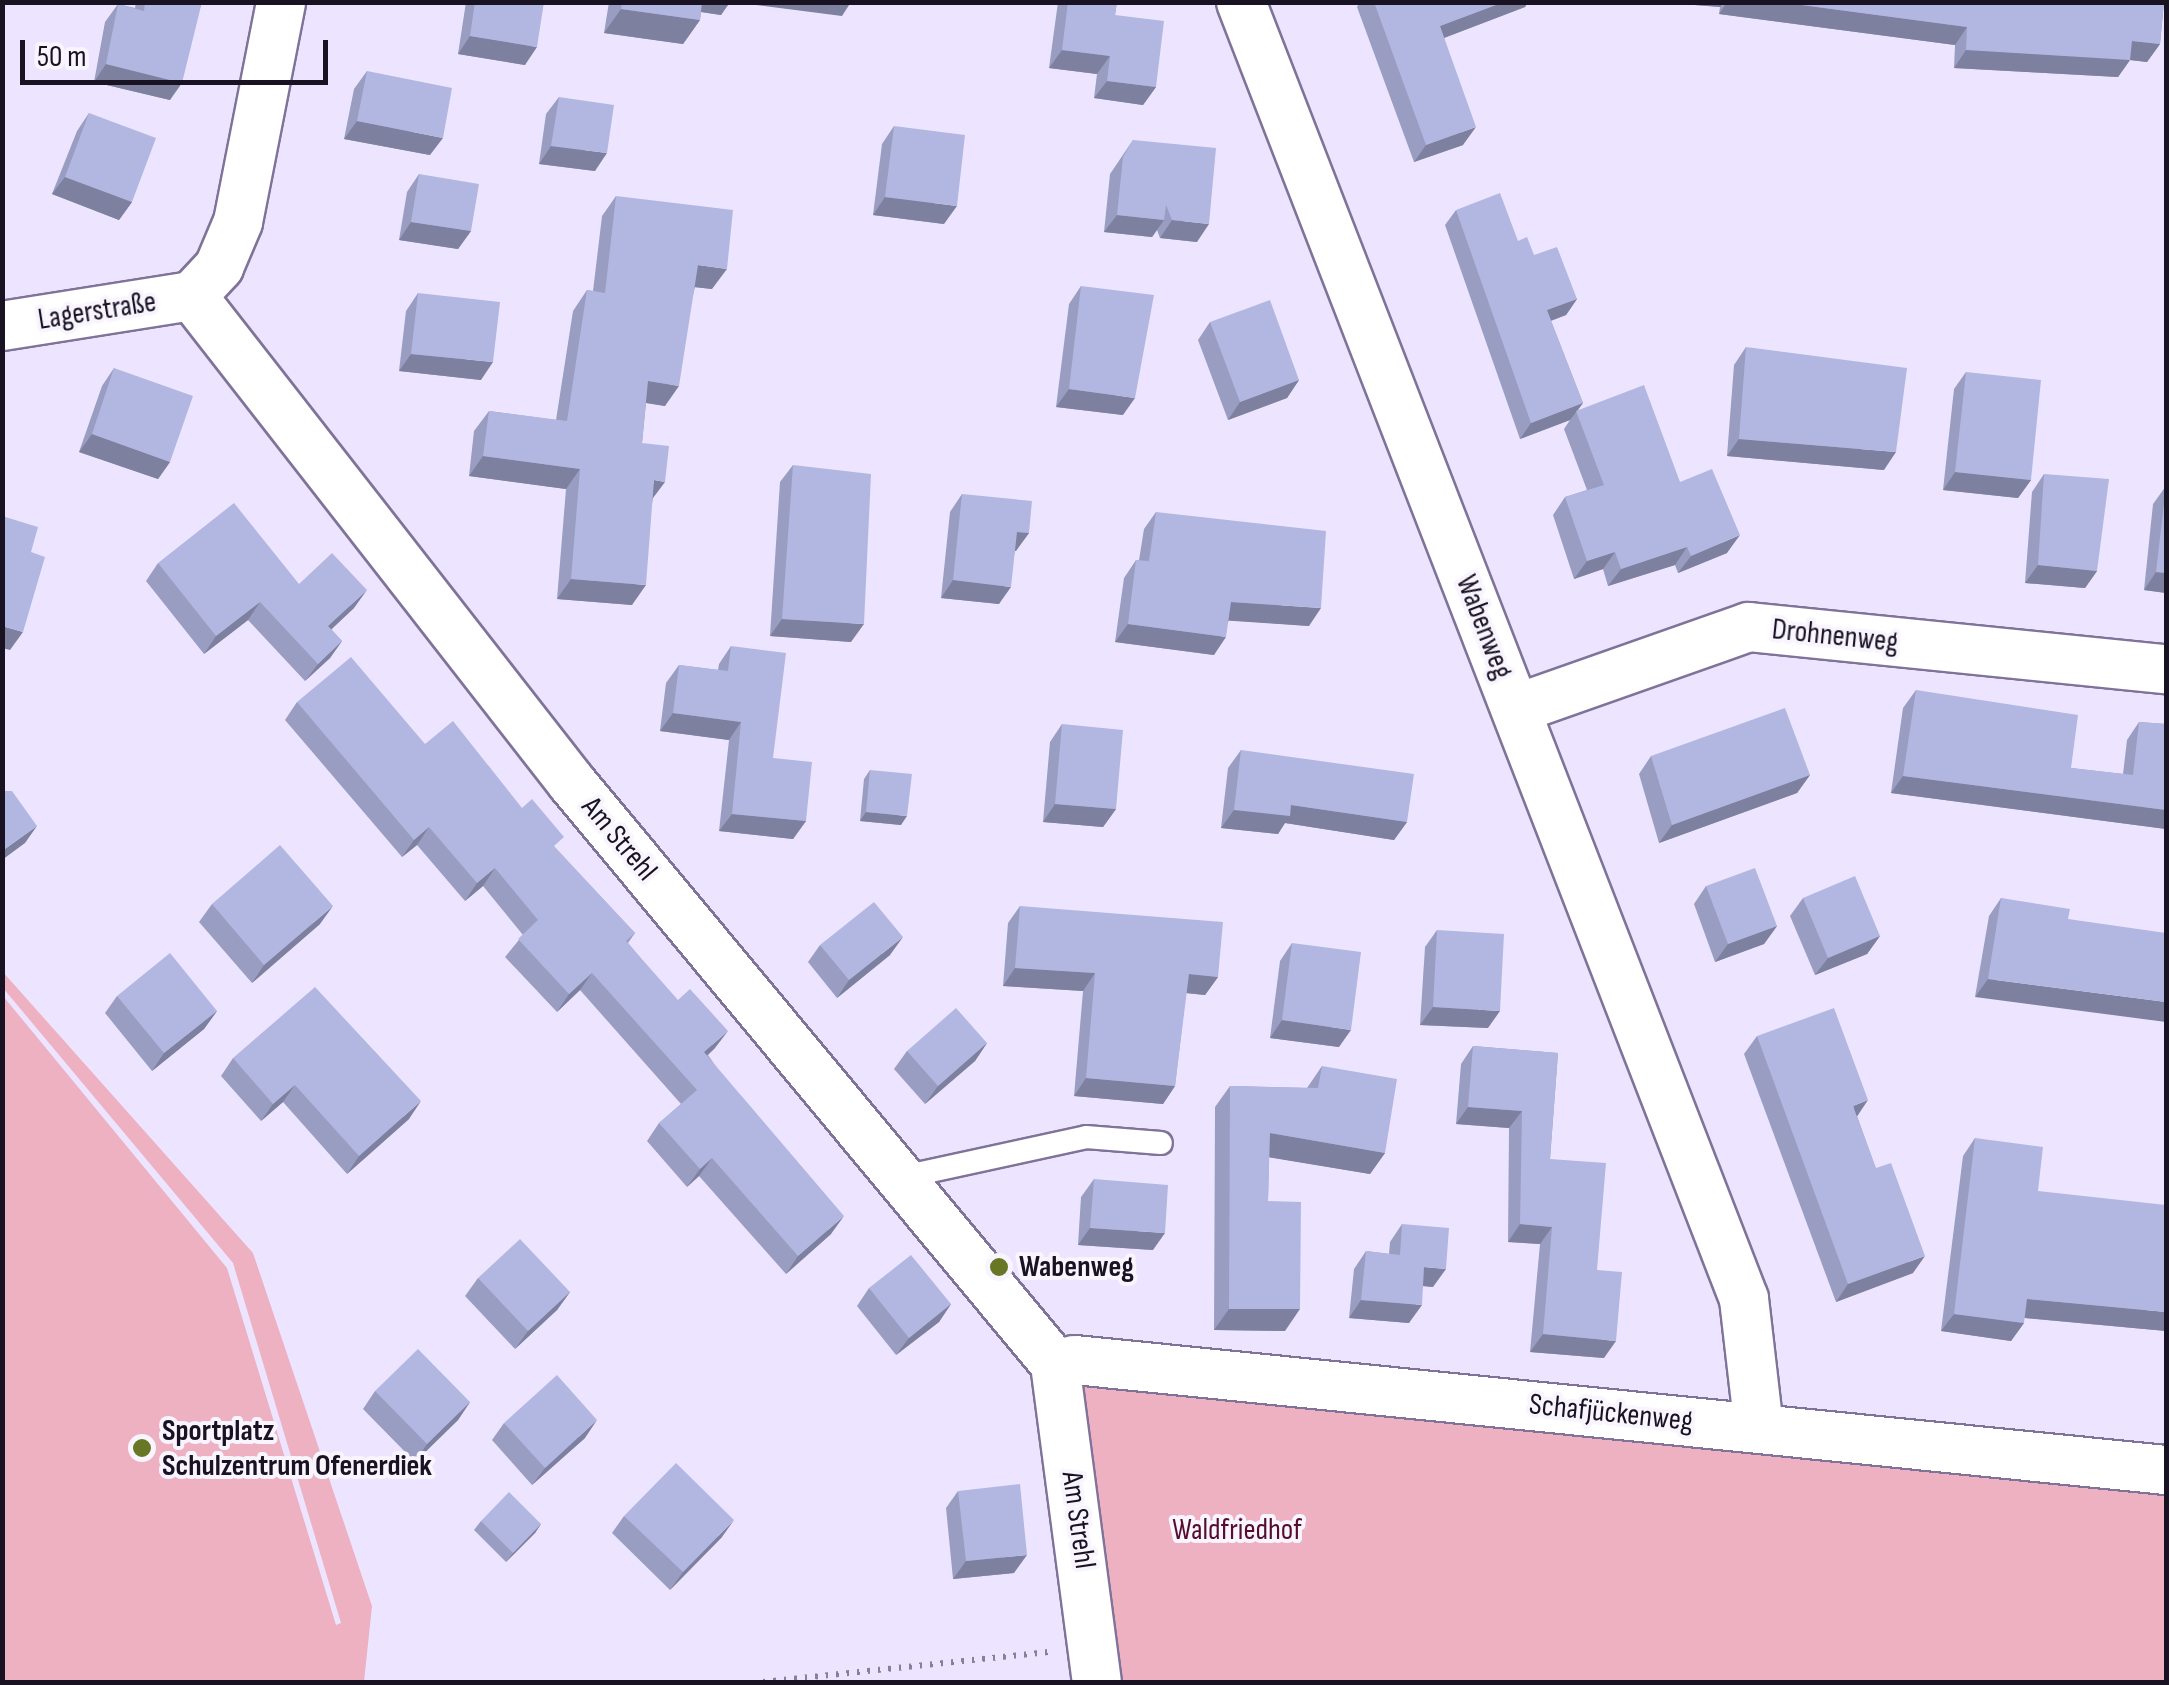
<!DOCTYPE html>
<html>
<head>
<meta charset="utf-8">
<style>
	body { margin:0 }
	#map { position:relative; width:2169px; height:1685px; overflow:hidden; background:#ede5ff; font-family:"Sofia Sans Condensed",sans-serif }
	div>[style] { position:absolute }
	.green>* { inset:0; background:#edb1c2 }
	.path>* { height:6px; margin-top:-3px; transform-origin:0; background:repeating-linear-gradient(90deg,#888196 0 2.5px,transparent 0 10.5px) }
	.roads { filter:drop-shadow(2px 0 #80739a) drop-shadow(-2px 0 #80739a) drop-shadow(0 2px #80739a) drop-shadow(0 -2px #80739a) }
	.service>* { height:22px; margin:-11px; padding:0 11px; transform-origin:11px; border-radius:11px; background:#fff }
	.minor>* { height:48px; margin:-24px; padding:0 24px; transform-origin:24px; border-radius:24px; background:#fff }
	.wall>* { inset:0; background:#999dc2 }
	.shaded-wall>* { inset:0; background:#7d809e }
	.building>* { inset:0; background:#b2b7e2 }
	.dots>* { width:28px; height:28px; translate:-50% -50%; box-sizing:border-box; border:5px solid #f8f5fe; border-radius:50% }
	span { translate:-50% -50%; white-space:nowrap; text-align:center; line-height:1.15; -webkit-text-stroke:8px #f8f5fe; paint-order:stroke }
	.street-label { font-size:30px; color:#181222 }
	.poi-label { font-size:30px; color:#181222; font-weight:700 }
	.left { translate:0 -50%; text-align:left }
	.park-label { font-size:30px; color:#560c2d }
	.frame { position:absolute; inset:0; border:5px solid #181222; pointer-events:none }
	.scale { position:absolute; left:20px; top:40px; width:308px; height:45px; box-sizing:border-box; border:5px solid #181222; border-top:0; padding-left:12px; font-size:30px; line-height:35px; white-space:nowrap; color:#181222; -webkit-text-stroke:8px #f8f5fe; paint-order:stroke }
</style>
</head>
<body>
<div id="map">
	<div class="green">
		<i style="clip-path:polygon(2px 971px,253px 1253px,372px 1606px,364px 1682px,3px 1682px,3px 996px,227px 1268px,336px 1625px,341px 1623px,233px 1263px,3px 988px)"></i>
		<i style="clip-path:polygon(1075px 1360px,2166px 1470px,2166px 1682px,1097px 1682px)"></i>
	</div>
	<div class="path">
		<i style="left:763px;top:1682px;width:289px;rotate:-6deg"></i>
	</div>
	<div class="roads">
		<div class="service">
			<i style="left:903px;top:1177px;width:187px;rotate:-12.3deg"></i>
			<i style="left:1086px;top:1137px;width:75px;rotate:4.6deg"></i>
		</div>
		<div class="minor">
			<i style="left:1241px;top:2px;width:1391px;rotate:68.8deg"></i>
			<i style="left:1744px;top:1299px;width:130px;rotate:83.4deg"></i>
			<i style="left:192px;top:296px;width:618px;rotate:52.04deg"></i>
			<i style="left:572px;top:783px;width:756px;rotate:50.26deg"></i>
			<i style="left:1055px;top:1364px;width:321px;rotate:82.5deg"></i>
			<i style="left:192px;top:296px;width:40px;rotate:-47deg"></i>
			<i style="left:219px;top:267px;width:49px;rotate:-67.1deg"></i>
			<i style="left:238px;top:222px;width:224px;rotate:-78.9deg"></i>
			<i style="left:2px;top:326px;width:192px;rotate:-9deg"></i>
			<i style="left:1516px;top:709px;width:247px;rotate:-19.4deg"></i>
			<i style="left:1749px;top:627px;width:419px;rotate:5.8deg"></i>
			<i style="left:1055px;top:1364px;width:20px;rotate:-11deg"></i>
			<i style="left:1075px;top:1360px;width:1097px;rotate:5.76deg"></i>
		</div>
	</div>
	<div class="wall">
		<i style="clip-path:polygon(136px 2px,202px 2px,170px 100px,94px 82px,105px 22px,118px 4px,135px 8px)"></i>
		<i style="clip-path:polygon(466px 2px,544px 2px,525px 65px,458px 54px)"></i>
		<i style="clip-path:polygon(609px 2px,730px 2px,721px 15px,701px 12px,700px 20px,683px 44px,604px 33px)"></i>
		<i style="clip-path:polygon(1058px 2px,1117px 2px,1115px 15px,1156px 87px,1143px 105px,1094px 98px,1097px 74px,1049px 68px)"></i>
		<i style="clip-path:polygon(1360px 2px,1528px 2px,1525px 7px,1444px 38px,1463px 145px,1414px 162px,1357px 7px)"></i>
		<i style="clip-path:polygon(1657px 2px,2164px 2px,2160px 44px,2147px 62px,2130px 60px,2118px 77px,1954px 68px,1955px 45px,1719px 14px,1720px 7px)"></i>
		<i style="clip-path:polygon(367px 71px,430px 155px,344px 139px,354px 89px)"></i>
		<i style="clip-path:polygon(559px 97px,595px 171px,539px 164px,546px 114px)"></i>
		<i style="clip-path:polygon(89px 113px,132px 202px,119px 220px,52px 194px,77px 131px)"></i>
		<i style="clip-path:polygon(894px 126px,944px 224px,873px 215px,882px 144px)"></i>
		<i style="clip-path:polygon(1133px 140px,1197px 242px,1160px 238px,1157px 230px,1152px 237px,1104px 232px,1110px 174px)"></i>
		<i style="clip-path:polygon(419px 174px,471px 231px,458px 249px,399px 240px,407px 192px)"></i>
		<i style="clip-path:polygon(616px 196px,712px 289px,695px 287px,665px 406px,646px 403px,642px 443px,653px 498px,632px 605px,557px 599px,566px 489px,469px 476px,474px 431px,489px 411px,556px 420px,573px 311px,587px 290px,593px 291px,602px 216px)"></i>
		<i style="clip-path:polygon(1456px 210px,1518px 241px,1577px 299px,1566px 315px,1551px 321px,1583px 403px,1578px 410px,1680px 482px,1727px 553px,1678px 573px,1675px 565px,1608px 586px,1603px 569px,1574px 579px,1553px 515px,1565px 497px,1587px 490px,1564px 429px,1570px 420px,1520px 439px,1445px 225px)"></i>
		<i style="clip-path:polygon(1081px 286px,1123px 415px,1056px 407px,1069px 304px)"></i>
		<i style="clip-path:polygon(418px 293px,481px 380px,399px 371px,406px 311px)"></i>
		<i style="clip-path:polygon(1210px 322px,1299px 380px,1287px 398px,1228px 420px,1198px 340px)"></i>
		<i style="clip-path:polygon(1746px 347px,1884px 470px,1727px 456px,1734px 365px)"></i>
		<i style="clip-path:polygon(114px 368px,170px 462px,158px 479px,79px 452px,102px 386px)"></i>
		<i style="clip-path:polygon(1966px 372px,2031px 480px,2018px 498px,1943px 490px,1954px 389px)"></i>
		<i style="clip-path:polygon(793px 465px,851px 642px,770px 636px,780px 482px)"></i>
		<i style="clip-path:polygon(2044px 474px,2097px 571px,2085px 588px,2025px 583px,2032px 492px)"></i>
		<i style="clip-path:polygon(2166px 486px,2166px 593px,2144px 590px,2153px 504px)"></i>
		<i style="clip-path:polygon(962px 494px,1029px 533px,1015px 551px,999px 604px,941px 598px,950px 512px)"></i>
		<i style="clip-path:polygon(1156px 512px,1309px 626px,1229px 620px,1214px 655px,1115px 642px,1124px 578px,1136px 560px,1139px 560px,1144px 529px)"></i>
		<i style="clip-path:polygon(158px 563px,299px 584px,354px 608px,331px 629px,342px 641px,330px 658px,305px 681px,248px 620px,204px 654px,146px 581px)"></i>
		<i style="clip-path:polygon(731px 646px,773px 758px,806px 821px,793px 839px,719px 831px,729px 740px,660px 731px,666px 683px,679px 665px,718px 670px,719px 664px)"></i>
		<i style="clip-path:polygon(1916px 690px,2071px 768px,2123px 774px,2127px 740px,2139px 722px,2166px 724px,2166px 829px,1891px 793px,1903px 708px)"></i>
		<i style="clip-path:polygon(297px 702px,425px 744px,556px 849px,635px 933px,628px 943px,715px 1048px,708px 1055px,831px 1234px,786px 1274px,699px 1176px,687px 1187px,647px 1141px,659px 1123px,681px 1104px,580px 990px,557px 1012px,505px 957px,523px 935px,483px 886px,465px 901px,417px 845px,402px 857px,285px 720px)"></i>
		<i style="clip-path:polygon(1062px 724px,1116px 809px,1103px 827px,1043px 822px,1050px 742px)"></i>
		<i style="clip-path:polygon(1241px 750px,1407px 822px,1394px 840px,1285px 823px,1278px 834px,1221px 828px,1228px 768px)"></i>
		<i style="clip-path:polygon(1651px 756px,1810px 775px,1797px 793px,1659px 843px,1639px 774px)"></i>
		<i style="clip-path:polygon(870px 770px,901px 825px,860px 821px,864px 779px)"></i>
		<i style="clip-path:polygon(1706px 886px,1777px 926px,1764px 944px,1715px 962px,1694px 904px)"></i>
		<i style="clip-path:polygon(1803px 898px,1880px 936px,1867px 954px,1815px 975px,1790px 916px)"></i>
		<i style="clip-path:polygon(2001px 898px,2068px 919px,1975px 997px,1989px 916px)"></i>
		<i style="clip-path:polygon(212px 904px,320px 924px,252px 983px,199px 922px)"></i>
		<i style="clip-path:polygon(1020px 906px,1218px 977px,1205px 995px,1186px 993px,1175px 1086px,1163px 1104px,1074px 1096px,1083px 991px,1003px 986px,1008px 923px)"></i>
		<i style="clip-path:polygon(1437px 930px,1488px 1028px,1420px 1025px,1425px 947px)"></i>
		<i style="clip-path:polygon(1292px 943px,1339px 1047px,1270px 1038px,1280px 961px)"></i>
		<i style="clip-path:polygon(820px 945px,890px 955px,837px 998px,808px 962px)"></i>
		<i style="clip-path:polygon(117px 996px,217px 1011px,204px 1029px,152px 1071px,105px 1013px)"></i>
		<i style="clip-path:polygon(1757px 1036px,1857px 1116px,1913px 1273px,1836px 1302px,1744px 1054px)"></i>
		<i style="clip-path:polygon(987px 1043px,975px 1061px,925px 1104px,894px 1069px,907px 1051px)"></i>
		<i style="clip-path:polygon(1473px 1046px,1558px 1053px,1550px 1159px,1597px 1270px,1604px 1358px,1530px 1352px,1540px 1244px,1508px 1242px,1509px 1128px,1456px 1124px,1461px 1064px)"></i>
		<i style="clip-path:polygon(233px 1058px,409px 1119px,347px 1174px,283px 1102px,261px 1121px,221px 1076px)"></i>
		<i style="clip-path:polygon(1322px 1066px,1385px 1153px,1370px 1174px,1269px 1157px,1268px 1201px,1285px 1331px,1214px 1330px,1215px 1107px,1230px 1086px,1307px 1088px)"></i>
		<i style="clip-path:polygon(1975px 1138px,2038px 1191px,2166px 1331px,2024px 1318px,2024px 1323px,2011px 1341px,1941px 1331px,1963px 1156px)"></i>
		<i style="clip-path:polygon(1094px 1179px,1153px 1250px,1078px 1245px,1081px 1197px)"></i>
		<i style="clip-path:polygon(1402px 1224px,1433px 1287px,1423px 1286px,1409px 1323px,1349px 1318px,1354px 1269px,1366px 1251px,1389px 1254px,1390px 1242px)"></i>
		<i style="clip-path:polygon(478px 1278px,570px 1292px,557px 1310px,515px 1349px,465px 1296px)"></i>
		<i style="clip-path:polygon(869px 1288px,951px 1304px,939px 1322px,896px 1355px,857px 1306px)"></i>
		<i style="clip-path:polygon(375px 1391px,470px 1402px,458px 1420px,415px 1462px,363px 1409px)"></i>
		<i style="clip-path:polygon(504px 1423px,585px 1438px,532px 1485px,492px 1440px)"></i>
		<i style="clip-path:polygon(958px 1491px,1014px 1573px,953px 1579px,946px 1508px)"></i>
		<i style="clip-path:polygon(624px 1516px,722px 1537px,670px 1590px,612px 1533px)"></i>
		<i style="clip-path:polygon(481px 1521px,541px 1524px,535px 1533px,506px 1562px,474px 1530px)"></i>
	</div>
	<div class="shaded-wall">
		<i style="clip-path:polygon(693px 2px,730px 2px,721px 15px,688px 10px)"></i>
		<i style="clip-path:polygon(733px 2px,851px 2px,842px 16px)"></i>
		<i style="clip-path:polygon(1504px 2px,1528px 2px,1525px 7px,1428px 44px,1440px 26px)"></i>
		<i style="clip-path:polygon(1657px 2px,1723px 2px,1720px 7px)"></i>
		<i style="clip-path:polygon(1727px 2px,1779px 2px,1967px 27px,1955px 45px,1719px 14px)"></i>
		<i style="clip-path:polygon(621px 9px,700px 20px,683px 44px,604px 33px)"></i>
		<i style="clip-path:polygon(470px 36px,537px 47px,525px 65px,458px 54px)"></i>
		<i style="clip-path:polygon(2132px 41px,2160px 44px,2147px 62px,2130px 60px,2118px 77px,1954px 68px,1966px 50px)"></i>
		<i style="clip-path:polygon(1062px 50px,1110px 56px,1097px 74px,1049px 68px)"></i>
		<i style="clip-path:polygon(106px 64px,182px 83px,170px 100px,94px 82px)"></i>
		<i style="clip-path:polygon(1107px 81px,1156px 87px,1143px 105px,1094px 98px)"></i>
		<i style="clip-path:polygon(357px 121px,443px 138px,430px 155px,344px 139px)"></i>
		<i style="clip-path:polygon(1476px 127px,1463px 145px,1414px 162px,1426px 145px)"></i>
		<i style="clip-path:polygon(551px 146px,607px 153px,595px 171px,539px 164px)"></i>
		<i style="clip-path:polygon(65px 177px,132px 202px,119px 220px,52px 194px)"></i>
		<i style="clip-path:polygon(885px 197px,957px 206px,944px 224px,873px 215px)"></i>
		<i style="clip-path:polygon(1117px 215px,1164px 220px,1152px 237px,1104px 232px)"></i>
		<i style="clip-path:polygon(1172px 220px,1209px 224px,1197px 242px,1160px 238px)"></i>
		<i style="clip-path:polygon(411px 222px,471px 231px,458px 249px,399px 240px)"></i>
		<i style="clip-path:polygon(698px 265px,727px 269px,712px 289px,684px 286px)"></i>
		<i style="clip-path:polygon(1577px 299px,1566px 315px,1536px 326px,1547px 310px)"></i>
		<i style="clip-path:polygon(411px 354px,493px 362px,481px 380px,399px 371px)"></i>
		<i style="clip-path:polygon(1299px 380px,1287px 398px,1228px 420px,1240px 402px)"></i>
		<i style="clip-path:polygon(648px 381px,679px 386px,665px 406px,634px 401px)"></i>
		<i style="clip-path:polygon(1069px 389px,1135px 398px,1123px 415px,1056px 407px)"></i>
		<i style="clip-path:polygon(1583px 403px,1570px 420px,1520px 439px,1531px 423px)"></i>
		<i style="clip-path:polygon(92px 434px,170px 462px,158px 479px,79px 452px)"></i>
		<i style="clip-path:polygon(1739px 439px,1896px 452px,1884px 470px,1727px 456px)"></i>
		<i style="clip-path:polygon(483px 456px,580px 469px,566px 489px,469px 476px)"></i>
		<i style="clip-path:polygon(1955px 472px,2031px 480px,2018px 498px,1943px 490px)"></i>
		<i style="clip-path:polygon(654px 480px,665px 482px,650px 502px)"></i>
		<i style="clip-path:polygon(1017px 532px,1029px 533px,1016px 551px,1005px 550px)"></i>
		<i style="clip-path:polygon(1740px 535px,1727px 553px,1678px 573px,1691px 556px)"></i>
		<i style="clip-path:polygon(1687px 547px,1675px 565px,1608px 586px,1621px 569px)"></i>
		<i style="clip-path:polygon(1615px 552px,1603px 569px,1574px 579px,1587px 561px)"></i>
		<i style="clip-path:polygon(2038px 565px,2097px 571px,2085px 588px,2025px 583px)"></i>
		<i style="clip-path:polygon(2156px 572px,2166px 573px,2166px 593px,2144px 590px)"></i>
		<i style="clip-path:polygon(571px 579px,646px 585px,632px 605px,557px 599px)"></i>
		<i style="clip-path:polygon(953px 580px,1011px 587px,999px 604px,941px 598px)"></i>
		<i style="clip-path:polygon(367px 590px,354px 608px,316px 644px,328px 626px)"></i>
		<i style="clip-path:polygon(260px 602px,248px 620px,204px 654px,216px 636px)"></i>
		<i style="clip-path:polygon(1231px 602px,1321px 608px,1309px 626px,1219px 620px)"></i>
		<i style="clip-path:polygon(782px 619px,864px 624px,851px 642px,770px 636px)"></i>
		<i style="clip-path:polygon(1128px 624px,1226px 637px,1214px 655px,1115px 642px)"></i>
		<i style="clip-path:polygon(2px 626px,23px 632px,10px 650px,2px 648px)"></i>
		<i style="clip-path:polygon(342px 641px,330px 658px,305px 681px,318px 664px)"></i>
		<i style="clip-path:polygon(673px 713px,741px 722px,729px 740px,660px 731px)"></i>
		<i style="clip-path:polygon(1810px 775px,1797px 793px,1659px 843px,1672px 825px)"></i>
		<i style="clip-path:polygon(1903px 776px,2166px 810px,2166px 829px,1891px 793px)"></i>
		<i style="clip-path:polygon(1055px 804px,1116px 809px,1103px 827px,1043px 822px)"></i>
		<i style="clip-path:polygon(1291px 805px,1407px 822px,1394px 840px,1285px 823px,1278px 834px,1221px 828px,1234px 810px)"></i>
		<i style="clip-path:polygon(866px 812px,907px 816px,901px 825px,860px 821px)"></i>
		<i style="clip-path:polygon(732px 814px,806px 821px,793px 839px,719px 831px)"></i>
		<i style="clip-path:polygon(37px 826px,25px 843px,2px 860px,2px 851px)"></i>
		<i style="clip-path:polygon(429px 827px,417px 845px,402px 857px,414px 840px)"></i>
		<i style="clip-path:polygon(495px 868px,483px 886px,465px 901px,477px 883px)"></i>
		<i style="clip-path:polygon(333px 906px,320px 924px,252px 983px,264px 965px)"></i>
		<i style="clip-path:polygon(1777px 926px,1764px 944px,1715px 962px,1728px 944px)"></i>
		<i style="clip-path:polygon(1880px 936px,1867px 954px,1815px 975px,1828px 958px)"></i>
		<i style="clip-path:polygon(903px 937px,890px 955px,837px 998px,849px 980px)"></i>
		<i style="clip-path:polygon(1015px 968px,1095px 973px,1083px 991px,1003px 986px)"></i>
		<i style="clip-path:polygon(592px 973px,580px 990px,557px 1012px,569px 994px)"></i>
		<i style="clip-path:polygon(1189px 974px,1218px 977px,1205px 995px,1176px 992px)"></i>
		<i style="clip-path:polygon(1988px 979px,2166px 1002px,2166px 1022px,1975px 997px)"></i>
		<i style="clip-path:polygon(1433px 1007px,1500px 1011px,1488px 1028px,1420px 1025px)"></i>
		<i style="clip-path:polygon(217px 1011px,204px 1029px,152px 1071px,164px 1053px)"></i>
		<i style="clip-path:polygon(1282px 1020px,1351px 1030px,1339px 1047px,1270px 1038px)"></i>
		<i style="clip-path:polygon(728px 1031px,715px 1048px,692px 1069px,704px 1052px)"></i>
		<i style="clip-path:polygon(987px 1043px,975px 1061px,925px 1104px,938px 1086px)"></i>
		<i style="clip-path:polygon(1086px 1078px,1175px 1086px,1163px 1104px,1074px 1096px)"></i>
		<i style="clip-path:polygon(295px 1085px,283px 1102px,261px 1121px,273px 1104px)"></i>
		<i style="clip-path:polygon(1868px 1100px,1856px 1118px,1853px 1106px)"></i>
		<i style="clip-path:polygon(421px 1101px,409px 1119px,347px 1174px,359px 1156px)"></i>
		<i style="clip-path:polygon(1468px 1107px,1522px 1111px,1509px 1128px,1456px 1124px)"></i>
		<i style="clip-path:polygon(1270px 1133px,1385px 1153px,1370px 1174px,1255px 1155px)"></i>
		<i style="clip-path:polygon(712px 1158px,699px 1176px,687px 1187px,700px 1169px)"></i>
		<i style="clip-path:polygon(844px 1216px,831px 1234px,786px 1274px,798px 1256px)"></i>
		<i style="clip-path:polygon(1520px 1224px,1552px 1227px,1540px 1244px,1508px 1242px)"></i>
		<i style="clip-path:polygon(1090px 1228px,1165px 1233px,1153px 1250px,1078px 1245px)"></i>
		<i style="clip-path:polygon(1925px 1256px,1913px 1273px,1836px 1302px,1848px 1284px)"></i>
		<i style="clip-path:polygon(1424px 1267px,1446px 1269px,1433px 1287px,1412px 1285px)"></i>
		<i style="clip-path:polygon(570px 1292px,557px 1310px,515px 1349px,528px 1331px)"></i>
		<i style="clip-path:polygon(2027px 1299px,2166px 1312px,2166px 1331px,2015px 1317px)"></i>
		<i style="clip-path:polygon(1361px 1300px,1422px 1305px,1409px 1323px,1349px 1318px)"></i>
		<i style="clip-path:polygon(951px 1304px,939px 1322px,896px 1355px,909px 1338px)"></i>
		<i style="clip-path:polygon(1229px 1309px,1300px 1309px,1285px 1331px,1214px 1330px)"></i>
		<i style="clip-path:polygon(1954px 1314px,2024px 1323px,2011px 1341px,1941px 1331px)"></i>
		<i style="clip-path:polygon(1543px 1334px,1616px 1341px,1604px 1358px,1530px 1352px)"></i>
		<i style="clip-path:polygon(470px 1402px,458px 1420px,415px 1462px,427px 1444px)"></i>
		<i style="clip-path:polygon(597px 1420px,585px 1438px,532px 1485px,545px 1468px)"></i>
		<i style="clip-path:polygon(734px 1520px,722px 1537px,670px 1590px,683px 1572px)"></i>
		<i style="clip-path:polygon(541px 1524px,535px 1533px,506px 1562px,513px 1553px)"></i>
		<i style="clip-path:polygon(1027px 1555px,1014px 1573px,953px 1579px,966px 1561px)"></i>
	</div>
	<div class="building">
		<i style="clip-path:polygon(145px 2px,202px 2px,182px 83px,106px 64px,118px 4px,144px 11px)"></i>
		<i style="clip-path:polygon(475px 2px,544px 2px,537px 47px,470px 36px)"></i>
		<i style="clip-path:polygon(622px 2px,702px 2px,700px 20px,621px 9px)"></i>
		<i style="clip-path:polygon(1068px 2px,1117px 2px,1115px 15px,1164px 21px,1156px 87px,1107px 81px,1110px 56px,1062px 50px)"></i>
		<i style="clip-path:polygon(1374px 2px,1504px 2px,1440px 26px,1476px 127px,1426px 145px)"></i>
		<i style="clip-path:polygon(1779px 2px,2164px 2px,2160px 44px,2132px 41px,2130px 60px,1966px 50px,1967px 27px)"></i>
		<i style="clip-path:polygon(367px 71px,452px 88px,443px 138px,357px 121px)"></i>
		<i style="clip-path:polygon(559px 97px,614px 105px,607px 153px,551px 146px)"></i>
		<i style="clip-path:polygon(89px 113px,156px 138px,132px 202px,65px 177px)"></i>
		<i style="clip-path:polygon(894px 126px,965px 135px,957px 206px,885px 197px)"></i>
		<i style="clip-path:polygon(1133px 140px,1216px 148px,1209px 224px,1172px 220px,1166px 205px,1164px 220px,1117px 215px,1123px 157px)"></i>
		<i style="clip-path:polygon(419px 174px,479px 184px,471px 231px,411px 222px)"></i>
		<i style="clip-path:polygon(1500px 193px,1518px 241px,1527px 237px,1534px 255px,1557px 247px,1577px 299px,1547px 310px,1583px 403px,1531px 423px,1456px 210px)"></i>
		<i style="clip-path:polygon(616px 196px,733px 210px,727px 269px,698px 265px,679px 386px,648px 381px,642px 443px,669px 446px,665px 482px,654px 480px,646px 585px,571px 579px,580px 469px,483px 456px,489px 411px,567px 421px,587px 290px,605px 293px)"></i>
		<i style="clip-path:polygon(1081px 286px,1154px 295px,1135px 398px,1069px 389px)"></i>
		<i style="clip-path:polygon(418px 293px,500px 302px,493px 362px,411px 354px)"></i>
		<i style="clip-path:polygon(1270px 300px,1299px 380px,1240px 402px,1210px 322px)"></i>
		<i style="clip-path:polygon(1746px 347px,1907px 368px,1896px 452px,1739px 439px)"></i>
		<i style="clip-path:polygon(114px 368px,193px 396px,170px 462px,92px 434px)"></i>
		<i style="clip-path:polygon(1966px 372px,2041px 380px,2031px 480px,1955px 472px)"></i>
		<i style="clip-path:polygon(1644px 385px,1680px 482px,1712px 469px,1740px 535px,1691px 556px,1687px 547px,1621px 569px,1615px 552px,1587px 561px,1565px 497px,1604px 485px,1576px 411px)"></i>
		<i style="clip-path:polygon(793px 465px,871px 474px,864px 624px,782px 619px)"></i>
		<i style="clip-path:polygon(2044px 474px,2109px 479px,2097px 571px,2038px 565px)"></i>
		<i style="clip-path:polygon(2166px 486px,2166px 573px,2156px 572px)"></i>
		<i style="clip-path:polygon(962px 494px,1032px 501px,1029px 533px,1017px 532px,1011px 587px,953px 580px)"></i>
		<i style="clip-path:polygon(234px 503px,299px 584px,332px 553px,367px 590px,328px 626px,342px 641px,318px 664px,260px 602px,216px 636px,158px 563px)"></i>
		<i style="clip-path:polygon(1156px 512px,1326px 531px,1321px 608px,1231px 602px,1226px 637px,1128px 624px,1136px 560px,1149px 561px)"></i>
		<i style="clip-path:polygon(2px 516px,38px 527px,31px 552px,45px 557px,23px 632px,2px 626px)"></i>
		<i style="clip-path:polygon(731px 646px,786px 653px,773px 758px,812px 762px,806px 821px,732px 814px,741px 722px,673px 713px,679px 665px,728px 671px)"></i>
		<i style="clip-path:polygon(351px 657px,425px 744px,453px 721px,522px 808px,532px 799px,564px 837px,554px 846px,635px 933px,626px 941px,678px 1000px,690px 989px,728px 1031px,704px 1052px,844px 1216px,798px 1256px,712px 1158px,700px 1169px,659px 1123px,697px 1090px,592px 973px,569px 994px,518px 939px,538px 920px,495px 868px,477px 883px,429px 827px,414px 840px,297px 702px)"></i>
		<i style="clip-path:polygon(1916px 690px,2078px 715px,2071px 768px,2133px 775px,2139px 722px,2166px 724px,2166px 810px,1903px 776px)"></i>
		<i style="clip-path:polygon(1785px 708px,1810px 775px,1672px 825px,1651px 756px)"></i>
		<i style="clip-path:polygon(1062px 724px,1123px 730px,1116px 809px,1055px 804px)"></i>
		<i style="clip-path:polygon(1241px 750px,1414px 774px,1407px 822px,1291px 805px,1290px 816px,1234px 810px)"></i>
		<i style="clip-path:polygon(870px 770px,912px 774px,907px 816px,866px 812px)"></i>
		<i style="clip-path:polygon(2px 791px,12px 791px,37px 826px,2px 851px)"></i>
		<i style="clip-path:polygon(280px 845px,333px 906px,264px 965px,212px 904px)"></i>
		<i style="clip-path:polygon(1755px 868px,1777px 926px,1728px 944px,1706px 886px)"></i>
		<i style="clip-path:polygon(1855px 876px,1880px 936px,1828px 958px,1803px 898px)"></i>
		<i style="clip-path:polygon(2001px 898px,2070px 909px,2068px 919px,2166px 933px,2166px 1002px,1988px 979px)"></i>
		<i style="clip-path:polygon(874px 902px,903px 937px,849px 980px,820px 945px)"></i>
		<i style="clip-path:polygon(1020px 906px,1223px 922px,1218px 977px,1189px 974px,1175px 1086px,1086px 1078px,1095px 973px,1015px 968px)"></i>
		<i style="clip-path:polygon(1437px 930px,1504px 934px,1500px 1011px,1433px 1007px)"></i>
		<i style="clip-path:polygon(1292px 943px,1361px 952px,1351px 1030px,1282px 1020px)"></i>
		<i style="clip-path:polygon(170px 953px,217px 1011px,164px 1053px,117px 996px)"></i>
		<i style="clip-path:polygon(315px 987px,421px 1101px,359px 1156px,295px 1085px,273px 1104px,233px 1058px)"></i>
		<i style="clip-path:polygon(956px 1008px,987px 1043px,938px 1086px,907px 1051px)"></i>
		<i style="clip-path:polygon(1834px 1008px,1868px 1100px,1853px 1106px,1876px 1168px,1891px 1163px,1925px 1256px,1848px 1284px,1757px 1036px)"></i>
		<i style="clip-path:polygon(1473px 1046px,1558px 1053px,1550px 1159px,1606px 1163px,1597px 1270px,1622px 1272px,1616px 1341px,1543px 1334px,1552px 1227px,1520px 1224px,1522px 1111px,1468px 1107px)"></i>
		<i style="clip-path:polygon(1322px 1066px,1397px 1079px,1385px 1153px,1270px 1133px,1268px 1201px,1301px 1202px,1300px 1309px,1229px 1309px,1230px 1086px,1318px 1088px)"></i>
		<i style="clip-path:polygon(1975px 1138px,2043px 1147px,2038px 1191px,2166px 1205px,2166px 1312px,2027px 1299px,2024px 1323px,1954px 1314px)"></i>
		<i style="clip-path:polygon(1094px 1179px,1168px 1185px,1165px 1233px,1090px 1228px)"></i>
		<i style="clip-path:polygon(1402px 1224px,1449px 1228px,1446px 1269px,1424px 1267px,1422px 1305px,1361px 1300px,1366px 1251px,1400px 1255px)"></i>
		<i style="clip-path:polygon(520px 1239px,570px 1292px,528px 1331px,478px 1278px)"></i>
		<i style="clip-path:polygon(911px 1255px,951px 1304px,909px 1338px,869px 1288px)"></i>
		<i style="clip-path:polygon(418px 1349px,470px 1402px,427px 1444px,375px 1391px)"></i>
		<i style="clip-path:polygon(557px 1375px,597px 1420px,545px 1468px,504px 1423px)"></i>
		<i style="clip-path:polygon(676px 1463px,734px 1520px,683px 1572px,624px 1516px)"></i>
		<i style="clip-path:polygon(1020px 1484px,1027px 1555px,966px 1561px,958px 1491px)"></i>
		<i style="clip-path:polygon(509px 1492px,541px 1524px,513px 1553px,481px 1521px)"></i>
	</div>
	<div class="dots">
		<i style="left:999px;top:1267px;background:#677725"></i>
		<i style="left:142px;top:1448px;background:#677725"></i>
	</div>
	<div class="street-label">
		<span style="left:97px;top:311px;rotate:-9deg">Lagerstraße</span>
		<span style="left:1484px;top:627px;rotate:69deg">Wabenweg</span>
		<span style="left:1835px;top:636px;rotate:6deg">Drohnenweg</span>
		<span style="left:619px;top:839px;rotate:50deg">Am Strehl</span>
		<span style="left:1611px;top:1413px;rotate:6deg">Schafjückenweg</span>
		<span style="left:1078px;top:1520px;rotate:82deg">Am Strehl</span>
	</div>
	<div class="poi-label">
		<span class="left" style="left:1019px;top:1267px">Wabenweg</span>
		<span class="left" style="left:162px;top:1448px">Sportplatz<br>Schulzentrum Ofenerdiek</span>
	</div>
	<div class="park-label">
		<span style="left:1237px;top:1530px">Waldfriedhof</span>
	</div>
	<div class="frame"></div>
	<div class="scale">50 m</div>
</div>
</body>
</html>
